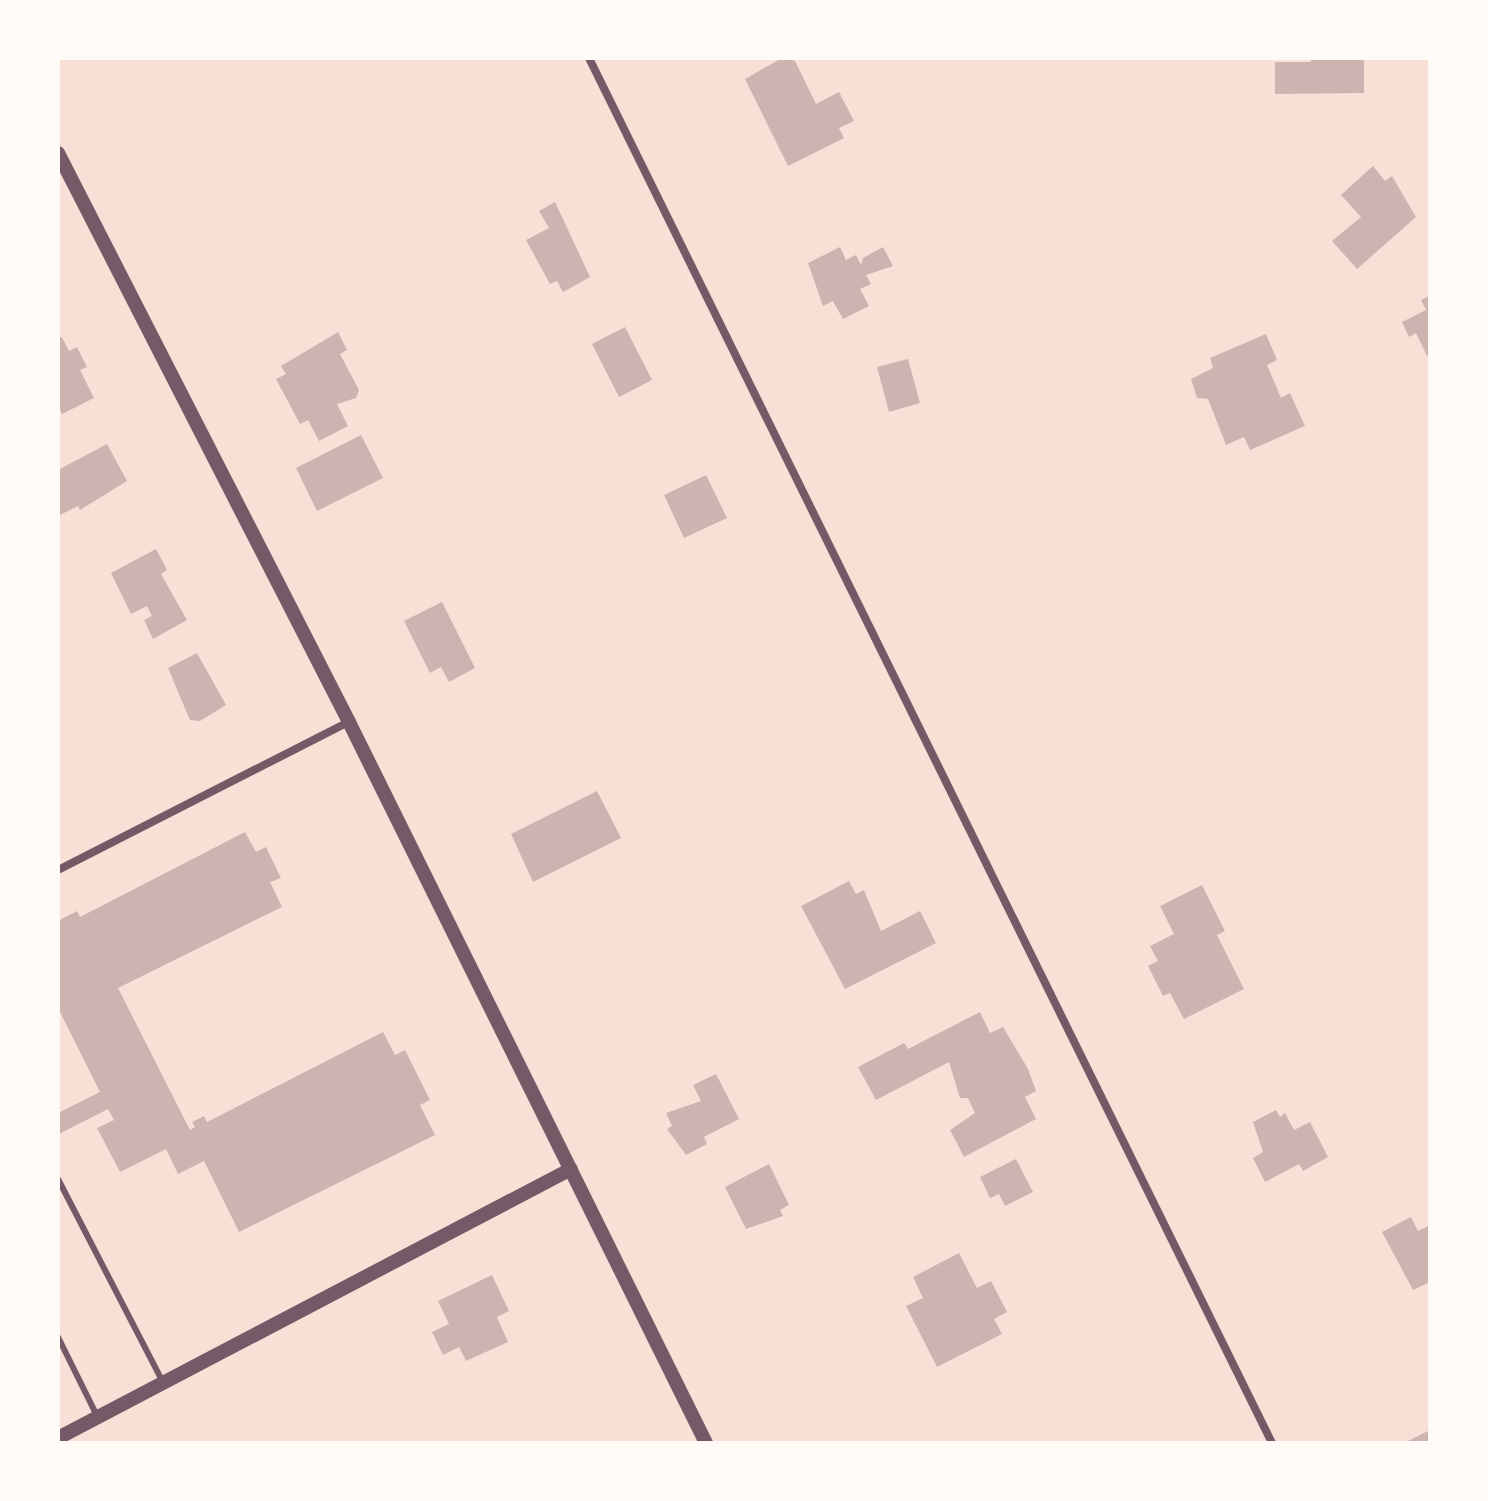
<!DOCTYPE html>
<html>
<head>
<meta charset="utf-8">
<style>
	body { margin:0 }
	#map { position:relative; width:1488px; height:1501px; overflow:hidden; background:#f7e1d7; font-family:Montserrat,sans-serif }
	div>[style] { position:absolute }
	.building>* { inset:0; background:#ccb4b1 }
	.service>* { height:6px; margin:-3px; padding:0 3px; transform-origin:3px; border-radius:3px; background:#755966 }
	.minor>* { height:8px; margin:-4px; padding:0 4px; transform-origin:4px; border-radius:4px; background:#755966 }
	.tertiary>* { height:14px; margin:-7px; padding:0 7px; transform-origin:7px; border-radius:7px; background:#755966 }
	span { translate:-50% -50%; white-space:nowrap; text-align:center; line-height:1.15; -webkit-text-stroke:8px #fffaf5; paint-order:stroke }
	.frame { position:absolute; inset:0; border:60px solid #fffaf5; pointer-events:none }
</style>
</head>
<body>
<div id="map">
	<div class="building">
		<i style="clip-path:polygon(782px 58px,795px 61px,816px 104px,839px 92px,854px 121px,839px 128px,844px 138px,788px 166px,745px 79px)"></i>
		<i style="clip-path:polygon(1311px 58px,1364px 58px,1364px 93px,1275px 94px,1275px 62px,1311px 62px)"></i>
		<i style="clip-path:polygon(1373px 166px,1385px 181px,1392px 176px,1416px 217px,1357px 269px,1332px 241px,1361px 217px,1341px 195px)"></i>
		<i style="clip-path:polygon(555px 202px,590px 277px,563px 292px,557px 281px,550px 284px,526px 240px,549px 228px,539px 211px)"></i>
		<i style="clip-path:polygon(840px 247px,846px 260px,856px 255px,861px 265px,863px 258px,883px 247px,893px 266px,866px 275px,871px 284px,860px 289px,869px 306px,843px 319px,833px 301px,823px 306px,808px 263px)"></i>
		<i style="clip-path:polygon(1430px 296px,1430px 355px,1427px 356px,1416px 333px,1409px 337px,1402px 322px,1426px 310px,1421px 300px)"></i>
		<i style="clip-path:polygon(625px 327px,652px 380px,619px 397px,592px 344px)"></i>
		<i style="clip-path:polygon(338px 332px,347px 350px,340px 354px,359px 390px,356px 398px,337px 404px,348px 426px,319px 441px,308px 420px,300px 424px,276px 379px,286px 374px,281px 366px)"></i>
		<i style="clip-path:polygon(1266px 334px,1277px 360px,1267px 365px,1281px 398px,1290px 393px,1305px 426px,1250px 450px,1244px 437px,1226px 445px,1208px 399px,1197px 398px,1191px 379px,1213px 368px,1210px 358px)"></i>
		<i style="clip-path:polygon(62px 337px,69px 351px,77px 347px,87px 367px,80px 370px,94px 398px,62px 414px,58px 405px,58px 339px)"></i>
		<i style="clip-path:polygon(908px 359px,920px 403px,889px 412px,877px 367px)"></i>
		<i style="clip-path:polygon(361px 435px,383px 478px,317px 511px,296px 468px)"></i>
		<i style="clip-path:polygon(107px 444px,127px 481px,80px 510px,78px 506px,58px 516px,58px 470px)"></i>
		<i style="clip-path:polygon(706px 475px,727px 518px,684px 538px,664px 495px)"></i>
		<i style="clip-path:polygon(156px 549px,167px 570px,161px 574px,187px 620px,153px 639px,144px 620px,152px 616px,147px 606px,131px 614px,111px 573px)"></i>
		<i style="clip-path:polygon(442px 602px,475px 668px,449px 682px,441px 667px,430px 673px,404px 621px)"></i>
		<i style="clip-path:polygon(197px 653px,226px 705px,200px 721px,190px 720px,168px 668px)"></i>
		<i style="clip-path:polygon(597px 791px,621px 838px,533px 882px,511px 834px)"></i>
		<i style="clip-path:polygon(245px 832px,256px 852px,266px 847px,281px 878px,270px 882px,282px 907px,118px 988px,190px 1130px,195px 1127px,192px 1122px,204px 1116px,207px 1122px,383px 1032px,395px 1055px,405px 1050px,430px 1100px,420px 1105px,435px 1135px,239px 1232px,204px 1161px,178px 1174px,166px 1149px,120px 1172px,97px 1128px,114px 1120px,108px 1109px,59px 1134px,58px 1113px,100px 1092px,58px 1008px,58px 921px,77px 911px,80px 917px)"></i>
		<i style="clip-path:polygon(849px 881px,856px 894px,864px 890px,881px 931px,920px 911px,936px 943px,845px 989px,801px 906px)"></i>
		<i style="clip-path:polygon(1202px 885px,1225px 931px,1217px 935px,1244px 989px,1184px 1019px,1170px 993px,1163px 996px,1148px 966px,1158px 961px,1150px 946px,1174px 934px,1160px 906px)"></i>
		<i style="clip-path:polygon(980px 1012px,990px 1033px,1003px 1027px,1028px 1069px,1036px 1091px,1025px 1097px,1036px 1119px,964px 1157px,950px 1130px,975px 1113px,968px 1098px,960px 1098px,949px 1062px,876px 1100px,858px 1067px,904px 1043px,908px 1049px)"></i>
		<i style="clip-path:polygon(716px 1074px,739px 1119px,704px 1137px,707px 1144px,686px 1155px,667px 1129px,672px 1126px,666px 1113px,701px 1101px,693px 1085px)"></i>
		<i style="clip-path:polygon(1276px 1110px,1280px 1117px,1285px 1113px,1294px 1130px,1310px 1122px,1328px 1157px,1303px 1171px,1299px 1164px,1265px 1182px,1253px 1158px,1263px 1152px,1253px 1122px)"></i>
		<i style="clip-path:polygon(1016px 1159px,1033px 1192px,1005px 1206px,999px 1194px,990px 1198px,980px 1177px)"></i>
		<i style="clip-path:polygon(769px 1164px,789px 1205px,780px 1210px,783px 1216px,746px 1229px,725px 1187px)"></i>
		<i style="clip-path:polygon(1411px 1217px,1418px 1231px,1430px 1225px,1430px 1282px,1413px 1290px,1382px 1232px)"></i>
		<i style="clip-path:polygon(959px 1253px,977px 1288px,991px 1281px,1007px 1312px,994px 1319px,1002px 1334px,937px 1367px,906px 1306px,923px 1298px,913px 1277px)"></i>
		<i style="clip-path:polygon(492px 1275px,509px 1311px,497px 1317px,508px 1342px,466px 1361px,459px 1347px,443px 1355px,432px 1332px,449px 1324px,438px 1301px)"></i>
		<i style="clip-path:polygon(1430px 1430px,1430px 1443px,1404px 1443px)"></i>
	</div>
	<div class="service">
		<i style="left:58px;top:1179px;width:229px;rotate:62.7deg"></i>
		<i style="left:58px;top:1337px;width:88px;rotate:63.7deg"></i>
	</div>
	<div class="minor">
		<i style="left:589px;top:58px;width:1544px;rotate:63.75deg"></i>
		<i style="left:58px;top:870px;width:326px;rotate:-27deg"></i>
	</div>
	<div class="tertiary">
		<i style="left:58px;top:153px;width:639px;rotate:62.91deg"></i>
		<i style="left:349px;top:722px;width:805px;rotate:63.66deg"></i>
		<i style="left:58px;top:1438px;width:579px;rotate:-27.67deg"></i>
	</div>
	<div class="frame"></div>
</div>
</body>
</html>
